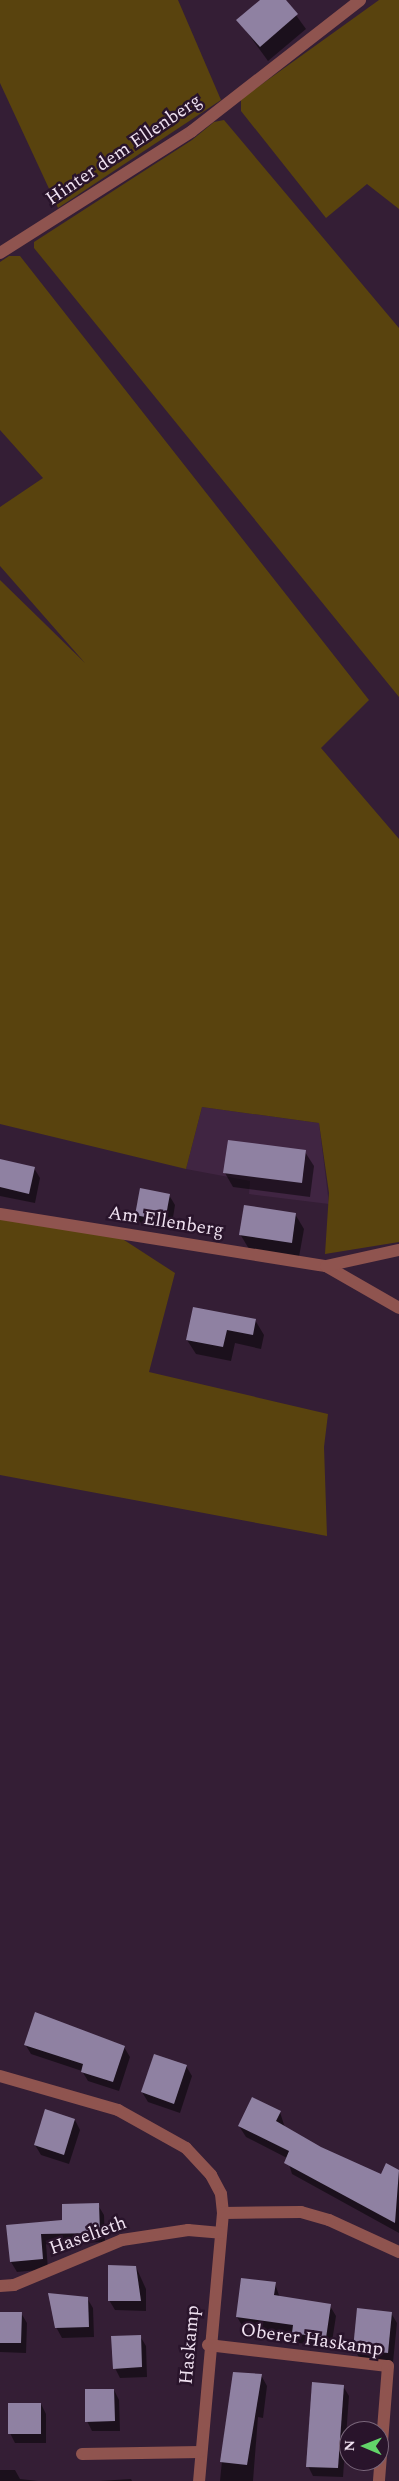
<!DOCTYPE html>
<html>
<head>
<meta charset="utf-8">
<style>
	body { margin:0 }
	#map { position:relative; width:399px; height:2481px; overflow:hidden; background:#341e35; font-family:Spectral,serif }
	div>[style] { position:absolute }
	.built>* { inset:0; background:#402542 }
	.green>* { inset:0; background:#59430e }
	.shadow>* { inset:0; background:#0007 }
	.building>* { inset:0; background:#8f81a2 }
	.minor>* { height:12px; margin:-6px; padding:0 6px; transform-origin:6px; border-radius:6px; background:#8f544f }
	span { translate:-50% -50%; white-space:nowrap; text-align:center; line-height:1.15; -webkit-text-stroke:5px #29142b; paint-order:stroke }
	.street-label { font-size:19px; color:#f0e2f1 }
	.north { position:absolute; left:339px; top:2421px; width:50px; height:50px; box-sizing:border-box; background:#29142b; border:1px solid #79667a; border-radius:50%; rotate:271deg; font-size:14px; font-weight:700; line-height:20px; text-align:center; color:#f0e2f1 }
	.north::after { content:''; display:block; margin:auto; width:18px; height:22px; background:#62d469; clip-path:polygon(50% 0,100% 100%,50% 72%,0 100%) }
</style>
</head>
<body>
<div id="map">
	<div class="built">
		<i style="clip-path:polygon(202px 1107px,319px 1123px,329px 1204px,249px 1194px,250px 1181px,186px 1169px)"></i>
	</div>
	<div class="green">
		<i style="clip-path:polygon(0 0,178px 0,221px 100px,58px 208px,0 83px)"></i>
		<i style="clip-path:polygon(379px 0,399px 0,399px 209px,367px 184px,326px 218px,241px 111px,241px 99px)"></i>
		<i style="clip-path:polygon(224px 120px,399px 328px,399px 697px,34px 248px,34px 242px,192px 140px,214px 122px)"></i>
		<i style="clip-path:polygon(9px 256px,20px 256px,369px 700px,321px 748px,399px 839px,399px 1242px,325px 1254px,329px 1193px,319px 1123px,202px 1107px,186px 1169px,0 1124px,0 580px,85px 663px,0 566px,0 507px,43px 478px,0 430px,0 262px)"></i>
		<i style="clip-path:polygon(0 1219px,121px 1238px,175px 1273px,149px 1372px,328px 1414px,324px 1447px,327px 1536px,0 1475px)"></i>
	</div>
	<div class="shadow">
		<i style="clip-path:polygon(262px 0,285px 0,306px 29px,268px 61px,238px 20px)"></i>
		<i style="clip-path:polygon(305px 1152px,314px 1166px,310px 1197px,233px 1187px,225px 1173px)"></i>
		<i style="clip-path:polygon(0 1161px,34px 1168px,40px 1178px,35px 1203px,0 1196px)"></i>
		<i style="clip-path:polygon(169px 1195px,175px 1205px,171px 1230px,142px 1225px,136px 1215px)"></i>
		<i style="clip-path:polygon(295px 1214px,304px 1229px,299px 1257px,249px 1249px,240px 1234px)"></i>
		<i style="clip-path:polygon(255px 1320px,264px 1335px,261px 1349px,235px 1343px,231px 1361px,196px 1354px,187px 1340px)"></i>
		<i style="clip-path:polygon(25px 2044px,124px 2047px,130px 2057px,119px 2091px,88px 2081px,82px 2071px,31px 2054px)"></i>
		<i style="clip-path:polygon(186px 2066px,192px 2076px,180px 2113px,148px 2102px,142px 2092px)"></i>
		<i style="clip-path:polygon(280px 2112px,285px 2128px,321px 2148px,382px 2176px,387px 2165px,399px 2172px,399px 2233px,292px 2174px,287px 2158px,246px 2137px,239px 2126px)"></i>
		<i style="clip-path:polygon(75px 2120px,80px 2130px,69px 2164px,41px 2155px,35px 2145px)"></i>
		<i style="clip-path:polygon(98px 2205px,104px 2215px,105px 2242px,46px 2244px,48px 2269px,17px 2272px,11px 2262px,7px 2226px,63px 2221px)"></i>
		<i style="clip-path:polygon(136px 2267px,146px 2289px,146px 2311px,115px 2310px,109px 2300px)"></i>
		<i style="clip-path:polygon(275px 2284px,280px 2298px,330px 2306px,336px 2316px,331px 2348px,299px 2343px,294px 2334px,243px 2327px,237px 2317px)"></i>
		<i style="clip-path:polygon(87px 2298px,93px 2308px,94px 2337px,62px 2338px,56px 2327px)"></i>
		<i style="clip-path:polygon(0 2313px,21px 2313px,27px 2323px,26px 2353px,0 2352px)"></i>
		<i style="clip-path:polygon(391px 2313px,397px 2323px,393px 2362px,360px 2359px,354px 2349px)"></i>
		<i style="clip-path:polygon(140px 2336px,146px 2346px,147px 2377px,120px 2378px,115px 2368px)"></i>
		<i style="clip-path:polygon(261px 2375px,267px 2386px,263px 2418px,258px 2417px,253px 2481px,220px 2481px,225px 2430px)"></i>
		<i style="clip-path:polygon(343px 2386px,349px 2396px,343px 2477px,313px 2476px,308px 2466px)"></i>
		<i style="clip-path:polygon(114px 2390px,119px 2400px,120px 2431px,92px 2431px,87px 2421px)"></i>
		<i style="clip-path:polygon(41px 2404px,46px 2414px,46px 2443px,15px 2443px,10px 2433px)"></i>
		<i style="clip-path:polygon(0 2470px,15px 2470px,20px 2479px,38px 2481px,0 2481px)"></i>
		<i style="clip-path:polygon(131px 2479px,132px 2481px,99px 2481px)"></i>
	</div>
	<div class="building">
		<i style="clip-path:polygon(260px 0,286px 0,298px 14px,260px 47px,236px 20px)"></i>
		<i style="clip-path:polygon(228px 1140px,306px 1150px,302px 1183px,223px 1173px)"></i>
		<i style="clip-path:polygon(0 1159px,35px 1167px,29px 1194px,0 1187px)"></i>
		<i style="clip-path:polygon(140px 1188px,170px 1194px,165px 1221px,135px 1215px)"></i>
		<i style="clip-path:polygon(244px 1205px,296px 1213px,292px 1243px,239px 1235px)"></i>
		<i style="clip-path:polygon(193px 1307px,256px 1319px,253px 1335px,227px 1330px,223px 1347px,186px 1340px)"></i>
		<i style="clip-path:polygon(35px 2012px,125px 2046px,113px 2082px,81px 2072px,83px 2064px,24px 2045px)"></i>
		<i style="clip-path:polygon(154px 2054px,187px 2065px,174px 2104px,141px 2092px)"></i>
		<i style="clip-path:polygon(252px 2097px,281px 2111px,276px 2121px,321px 2147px,381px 2174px,386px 2163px,399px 2170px,395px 2223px,284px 2163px,289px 2151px,238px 2126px)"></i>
		<i style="clip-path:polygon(45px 2109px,75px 2119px,64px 2155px,34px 2145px)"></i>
		<i style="clip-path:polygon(99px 2203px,100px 2233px,41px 2234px,43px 2259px,10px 2262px,6px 2225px,62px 2220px,62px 2204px)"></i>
		<i style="clip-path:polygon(108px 2265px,136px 2266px,141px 2301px,108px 2301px)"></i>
		<i style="clip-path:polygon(241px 2278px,276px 2282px,274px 2295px,331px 2304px,326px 2338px,292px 2333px,293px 2325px,236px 2317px)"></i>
		<i style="clip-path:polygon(48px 2293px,88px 2297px,89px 2327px,55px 2328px)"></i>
		<i style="clip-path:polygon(357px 2308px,392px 2312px,388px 2353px,353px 2349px)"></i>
		<i style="clip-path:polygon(0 2312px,22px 2312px,21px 2343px,0 2343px)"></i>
		<i style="clip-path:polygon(141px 2335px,142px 2367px,113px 2369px,111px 2336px)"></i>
		<i style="clip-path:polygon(233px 2372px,262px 2374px,247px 2465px,220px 2462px)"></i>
		<i style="clip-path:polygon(312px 2382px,344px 2385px,338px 2468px,306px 2467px)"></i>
		<i style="clip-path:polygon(85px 2389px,114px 2389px,115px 2421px,85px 2422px)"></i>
		<i style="clip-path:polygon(8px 2403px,41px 2403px,41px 2434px,8px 2434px)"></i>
	</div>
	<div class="minor">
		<i style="left:0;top:253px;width:227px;rotate:-32.4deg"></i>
		<i style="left:192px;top:131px;width:213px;rotate:-37.9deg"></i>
		<i style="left:0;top:1214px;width:330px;rotate:9.1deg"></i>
		<i style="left:326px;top:1266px;width:84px;rotate:29.9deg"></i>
		<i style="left:326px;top:1266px;width:75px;rotate:-12.4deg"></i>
		<i style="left:0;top:2076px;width:123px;rotate:16.1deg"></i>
		<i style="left:118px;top:2110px;width:78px;rotate:29.2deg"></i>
		<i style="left:186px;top:2148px;width:37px;rotate:47deg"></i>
		<i style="left:211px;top:2175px;width:21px;rotate:62deg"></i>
		<i style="left:221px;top:2194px;width:19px;rotate:84deg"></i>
		<i style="left:223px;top:2213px;width:269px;rotate:95.1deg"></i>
		<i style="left:223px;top:2213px;width:78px;rotate:-0.7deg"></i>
		<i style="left:301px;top:2212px;width:29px;rotate:16deg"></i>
		<i style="left:329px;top:2220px;width:77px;rotate:24.6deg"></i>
		<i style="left:0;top:2286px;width:14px;rotate:-4deg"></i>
		<i style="left:14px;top:2285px;width:117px;rotate:-22.6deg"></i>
		<i style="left:122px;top:2240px;width:67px;rotate:-8.6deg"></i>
		<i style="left:188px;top:2230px;width:33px;rotate:5deg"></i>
		<i style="left:208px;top:2345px;width:181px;rotate:6.7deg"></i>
		<i style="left:388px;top:2366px;width:115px;rotate:94.5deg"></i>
		<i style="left:82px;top:2454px;width:118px;rotate:-1deg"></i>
	</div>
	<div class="street-label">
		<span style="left:124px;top:150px;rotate:-34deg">Hinter dem Ellenberg</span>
		<span style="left:166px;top:1222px;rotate:9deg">Am Ellenberg</span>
		<span style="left:88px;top:2236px;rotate:-20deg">Haselieth</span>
		<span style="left:312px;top:2340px;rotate:8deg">Oberer Haskamp</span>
		<span style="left:190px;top:2345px;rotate:-85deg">Haskamp</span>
	</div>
	<div class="north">N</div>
</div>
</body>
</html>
